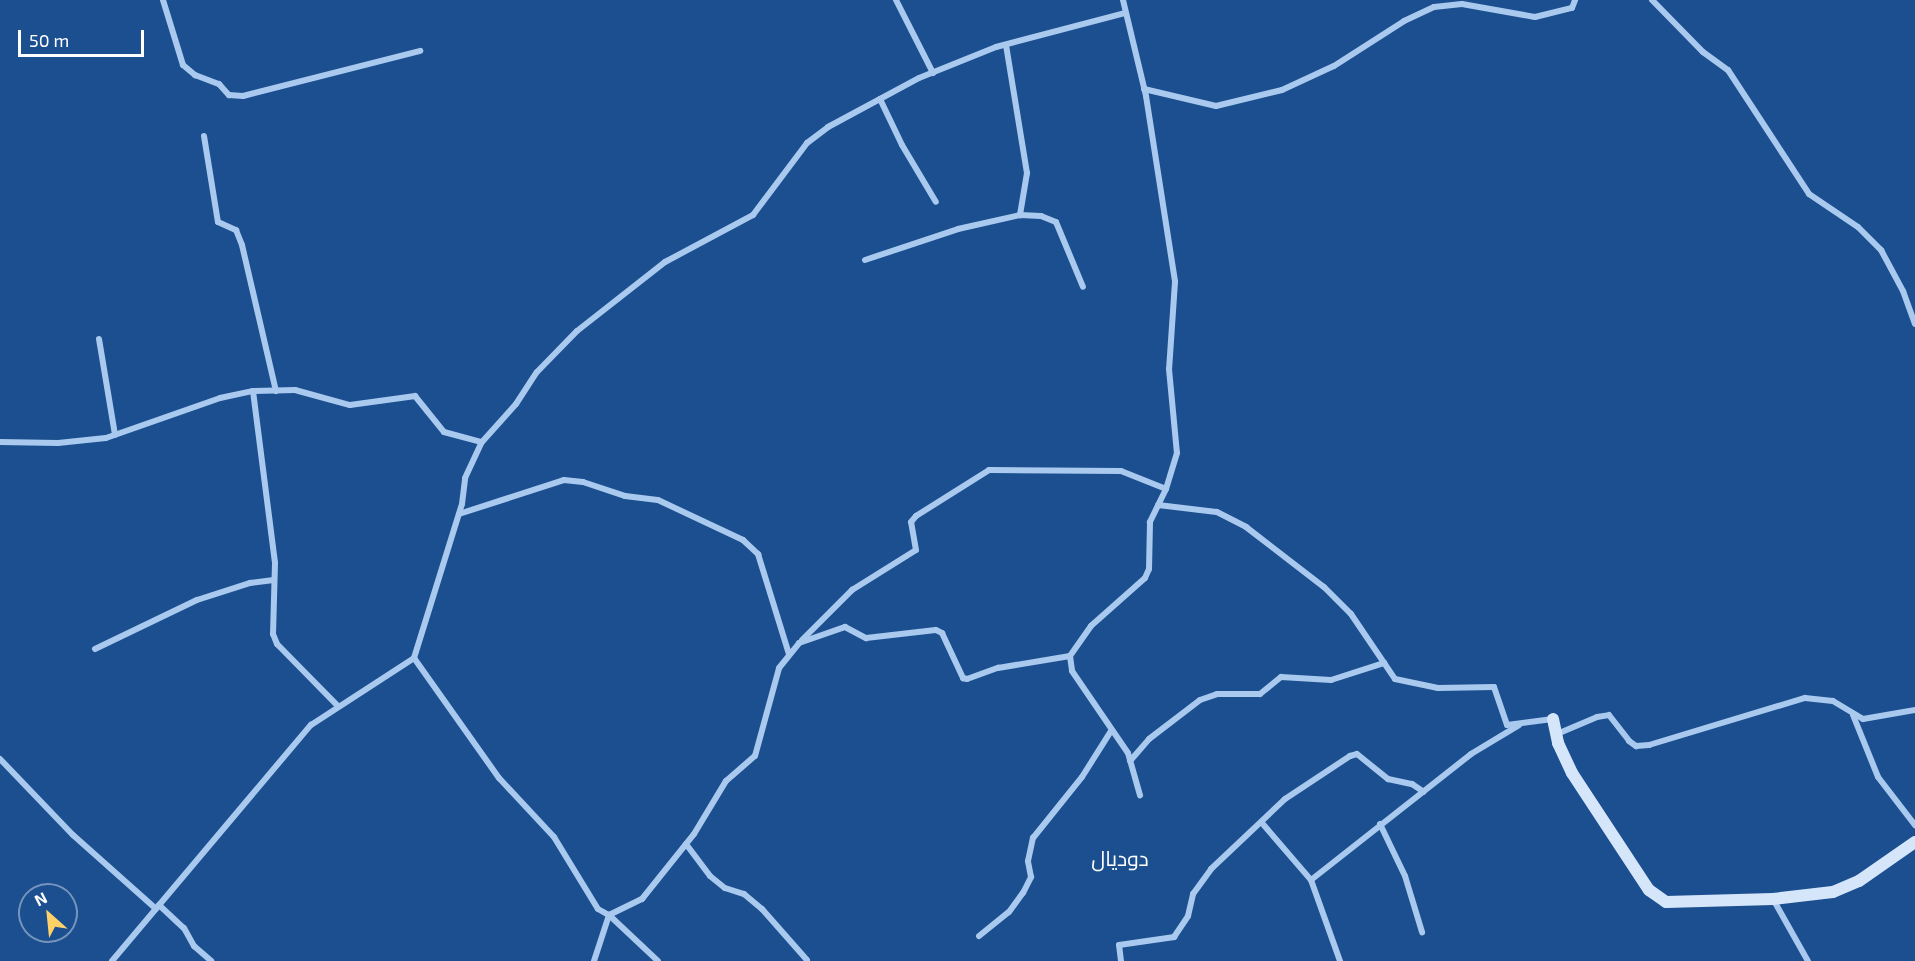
<!DOCTYPE html>
<html>
<head>
<meta charset="utf-8">
<style>
	body { margin:0 }
	#map { position:relative; width:1915px; height:961px; overflow:hidden; background:#1b4f8f; font-family:"Exo 2",Cairo,sans-serif }
	div>[style] { position:absolute }
	.street>* { height:6px; margin:-3px; padding:0 3px; transform-origin:3px; border-radius:3px; background:#a9c9ee }
	.secondary>* { height:12px; margin:-6px; padding:0 6px; transform-origin:6px; border-radius:6px; background:#d6e6fa }
	span { translate:-50% -50%; white-space:nowrap; text-align:center; line-height:1.15; -webkit-text-stroke:6px #1b4f8f; paint-order:stroke }
	.quarter-label { font-size:21px; color:#fff }
	.north { position:absolute; left:18px; top:883px; width:60px; height:60px; box-sizing:border-box; background:#1b4f8f; border:2px solid #7695bc; border-radius:50%; rotate:333deg; font-size:16px; font-weight:700; line-height:24px; text-align:center; color:#fff }
	.north::after { content:''; display:block; margin:auto; width:21px; height:27px; background:#ffd166; clip-path:polygon(50% 0,100% 100%,50% 72%,0 100%) }
	.scale { position:absolute; left:18px; top:30px; width:126px; height:27px; box-sizing:border-box; border:3px solid #fff; border-top:0; padding-left:8px; font-size:18px; line-height:21px; white-space:nowrap; color:#fff; -webkit-text-stroke:4px #1b4f8f; paint-order:stroke }
</style>
</head>
<body>
<div id="map">
	<div class="street">
		<i style="left:163px;top:0;width:68px;rotate:72.9deg"></i>
		<i style="left:183px;top:65px;width:16px;rotate:40deg"></i>
		<i style="left:195px;top:75px;width:26px;rotate:21deg"></i>
		<i style="left:219px;top:84px;width:15px;rotate:48deg"></i>
		<i style="left:229px;top:95px;width:14px;rotate:4deg"></i>
		<i style="left:243px;top:96px;width:183px;rotate:-14.3deg"></i>
		<i style="left:896px;top:0;width:82px;rotate:63.1deg"></i>
		<i style="left:1123px;top:0;width:99px;rotate:76.5deg"></i>
		<i style="left:1146px;top:96px;width:188px;rotate:81.1deg"></i>
		<i style="left:1175px;top:282px;width:87px;rotate:93.9deg"></i>
		<i style="left:1169px;top:369px;width:84px;rotate:84.6deg"></i>
		<i style="left:1177px;top:453px;width:38px;rotate:107deg"></i>
		<i style="left:1166px;top:489px;width:37px;rotate:116deg"></i>
		<i style="left:1150px;top:522px;width:47px;rotate:91.2deg"></i>
		<i style="left:1149px;top:569px;width:10px;rotate:114deg"></i>
		<i style="left:1145px;top:578px;width:72px;rotate:138.4deg"></i>
		<i style="left:1091px;top:626px;width:37px;rotate:125deg"></i>
		<i style="left:1070px;top:656px;width:15px;rotate:82deg"></i>
		<i style="left:1072px;top:671px;width:99px;rotate:55.7deg"></i>
		<i style="left:1128px;top:753px;width:44px;rotate:74.1deg"></i>
		<i style="left:1652px;top:0;width:73px;rotate:45.6deg"></i>
		<i style="left:1703px;top:52px;width:31px;rotate:36deg"></i>
		<i style="left:1728px;top:70px;width:148px;rotate:56.8deg"></i>
		<i style="left:1809px;top:194px;width:59px;rotate:34deg"></i>
		<i style="left:1858px;top:227px;width:33px;rotate:45deg"></i>
		<i style="left:1881px;top:250px;width:47px;rotate:61.8deg"></i>
		<i style="left:1903px;top:291px;width:35px;rotate:70deg"></i>
		<i style="left:1006px;top:45px;width:130px;rotate:80.7deg"></i>
		<i style="left:1027px;top:173px;width:43px;rotate:99.5deg"></i>
		<i style="left:1144px;top:89px;width:74px;rotate:13.3deg"></i>
		<i style="left:1216px;top:106px;width:68px;rotate:-13.6deg"></i>
		<i style="left:1282px;top:90px;width:57px;rotate:-24.8deg"></i>
		<i style="left:1334px;top:66px;width:83px;rotate:-32.7deg"></i>
		<i style="left:1404px;top:21px;width:33px;rotate:-25deg"></i>
		<i style="left:1434px;top:7px;width:28px;rotate:-6deg"></i>
		<i style="left:1462px;top:4px;width:74px;rotate:10.1deg"></i>
		<i style="left:1535px;top:17px;width:38px;rotate:-14deg"></i>
		<i style="left:1572px;top:8px;width:9px;rotate:-69deg"></i>
		<i style="left:880px;top:99px;width:51px;rotate:64.4deg"></i>
		<i style="left:902px;top:145px;width:66px;rotate:59.2deg"></i>
		<i style="left:204px;top:136px;width:87px;rotate:80.8deg"></i>
		<i style="left:218px;top:222px;width:20px;rotate:24deg"></i>
		<i style="left:236px;top:230px;width:16px;rotate:68deg"></i>
		<i style="left:242px;top:245px;width:150px;rotate:76.9deg"></i>
		<i style="left:865px;top:260px;width:98px;rotate:-18.4deg"></i>
		<i style="left:958px;top:229px;width:64px;rotate:-12.7deg"></i>
		<i style="left:1020px;top:215px;width:21px;rotate:3deg"></i>
		<i style="left:1041px;top:216px;width:16px;rotate:22deg"></i>
		<i style="left:1056px;top:222px;width:70px;rotate:67.4deg"></i>
		<i style="left:99px;top:339px;width:97px;rotate:80.5deg"></i>
		<i style="left:253px;top:391px;width:173px;rotate:82.7deg"></i>
		<i style="left:275px;top:563px;width:71px;rotate:91.6deg"></i>
		<i style="left:273px;top:634px;width:11px;rotate:68deg"></i>
		<i style="left:277px;top:644px;width:86px;rotate:45.5deg"></i>
		<i style="left:0;top:442px;width:58px;rotate:1deg"></i>
		<i style="left:58px;top:443px;width:48px;rotate:-5.9deg"></i>
		<i style="left:106px;top:438px;width:121px;rotate:-19.3deg"></i>
		<i style="left:220px;top:398px;width:34px;rotate:-12deg"></i>
		<i style="left:253px;top:391px;width:42px;rotate:-1.4deg"></i>
		<i style="left:295px;top:390px;width:57px;rotate:15.3deg"></i>
		<i style="left:350px;top:405px;width:66px;rotate:-7.9deg"></i>
		<i style="left:415px;top:396px;width:46px;rotate:51.1deg"></i>
		<i style="left:444px;top:432px;width:39px;rotate:15deg"></i>
		<i style="left:1158px;top:505px;width:59px;rotate:6.8deg"></i>
		<i style="left:1217px;top:512px;width:33px;rotate:27deg"></i>
		<i style="left:1246px;top:527px;width:98px;rotate:37.6deg"></i>
		<i style="left:1324px;top:587px;width:38px;rotate:45deg"></i>
		<i style="left:1351px;top:614px;width:78px;rotate:55.9deg"></i>
		<i style="left:1395px;top:679px;width:44px;rotate:11.8deg"></i>
		<i style="left:1438px;top:688px;width:56px;rotate:-1deg"></i>
		<i style="left:1494px;top:687px;width:40px;rotate:71.1deg"></i>
		<i style="left:1507px;top:725px;width:46px;rotate:-7.4deg"></i>
		<i style="left:459px;top:514px;width:110px;rotate:-17.9deg"></i>
		<i style="left:564px;top:480px;width:19px;rotate:6deg"></i>
		<i style="left:583px;top:482px;width:44px;rotate:18.4deg"></i>
		<i style="left:625px;top:496px;width:33px;rotate:7deg"></i>
		<i style="left:658px;top:500px;width:94px;rotate:25.2deg"></i>
		<i style="left:743px;top:540px;width:21px;rotate:43deg"></i>
		<i style="left:758px;top:554px;width:105px;rotate:72.8deg"></i>
		<i style="left:802px;top:640px;width:71px;rotate:-45deg"></i>
		<i style="left:852px;top:590px;width:75px;rotate:-32deg"></i>
		<i style="left:916px;top:550px;width:28px;rotate:-100deg"></i>
		<i style="left:911px;top:522px;width:8px;rotate:-50deg"></i>
		<i style="left:916px;top:516px;width:86px;rotate:-32.2deg"></i>
		<i style="left:989px;top:470px;width:132px;rotate:0.4deg"></i>
		<i style="left:1121px;top:471px;width:48px;rotate:21.8deg"></i>
		<i style="left:95px;top:649px;width:113px;rotate:-25.7deg"></i>
		<i style="left:197px;top:600px;width:56px;rotate:-17.8deg"></i>
		<i style="left:250px;top:583px;width:24px;rotate:-7deg"></i>
		<i style="left:414px;top:658px;width:161px;rotate:-72.7deg"></i>
		<i style="left:462px;top:504px;width:26px;rotate:-83deg"></i>
		<i style="left:465px;top:478px;width:40px;rotate:-65deg"></i>
		<i style="left:482px;top:442px;width:51px;rotate:-48.2deg"></i>
		<i style="left:516px;top:404px;width:38px;rotate:-57deg"></i>
		<i style="left:537px;top:372px;width:57px;rotate:-45.7deg"></i>
		<i style="left:577px;top:331px;width:112px;rotate:-38.1deg"></i>
		<i style="left:665px;top:262px;width:100px;rotate:-28.1deg"></i>
		<i style="left:753px;top:215px;width:90px;rotate:-53.1deg"></i>
		<i style="left:807px;top:143px;width:26px;rotate:-37deg"></i>
		<i style="left:828px;top:127px;width:103px;rotate:-28.3deg"></i>
		<i style="left:919px;top:78px;width:83px;rotate:-21.9deg"></i>
		<i style="left:996px;top:47px;width:133px;rotate:-14.8deg"></i>
		<i style="left:1853px;top:715px;width:67px;rotate:68deg"></i>
		<i style="left:1878px;top:777px;width:61px;rotate:52.4deg"></i>
		<i style="left:1557px;top:734px;width:43px;rotate:-23deg"></i>
		<i style="left:1597px;top:717px;width:12px;rotate:-9deg"></i>
		<i style="left:1609px;top:715px;width:33px;rotate:52deg"></i>
		<i style="left:1629px;top:741px;width:9px;rotate:36deg"></i>
		<i style="left:1636px;top:746px;width:13px;rotate:-4deg"></i>
		<i style="left:1649px;top:745px;width:163px;rotate:-16.8deg"></i>
		<i style="left:1805px;top:698px;width:28px;rotate:6deg"></i>
		<i style="left:1833px;top:701px;width:35px;rotate:31deg"></i>
		<i style="left:1863px;top:719px;width:53px;rotate:-9.8deg"></i>
		<i style="left:0;top:759px;width:105px;rotate:46.2deg"></i>
		<i style="left:73px;top:835px;width:111px;rotate:41.7deg"></i>
		<i style="left:1130px;top:761px;width:29px;rotate:-49deg"></i>
		<i style="left:1149px;top:739px;width:64px;rotate:-37.4deg"></i>
		<i style="left:1200px;top:700px;width:18px;rotate:-19deg"></i>
		<i style="left:1217px;top:694px;width:43px"></i>
		<i style="left:1260px;top:694px;width:27px;rotate:-39deg"></i>
		<i style="left:1281px;top:677px;width:50px;rotate:3.4deg"></i>
		<i style="left:1331px;top:680px;width:56px;rotate:-17.8deg"></i>
		<i style="left:1262px;top:823px;width:75px;rotate:49.3deg"></i>
		<i style="left:1380px;top:824px;width:58px;rotate:64.3deg"></i>
		<i style="left:1405px;top:876px;width:59px;rotate:73.1deg"></i>
		<i style="left:686px;top:844px;width:40px;rotate:53deg"></i>
		<i style="left:710px;top:876px;width:19px;rotate:39deg"></i>
		<i style="left:725px;top:888px;width:20px;rotate:18deg"></i>
		<i style="left:744px;top:894px;width:23px;rotate:40deg"></i>
		<i style="left:762px;top:909px;width:68px;rotate:48.6deg"></i>
		<i style="left:1773px;top:899px;width:71px;rotate:60.6deg"></i>
		<i style="left:159px;top:905px;width:34px;rotate:43deg"></i>
		<i style="left:184px;top:928px;width:21px;rotate:61deg"></i>
		<i style="left:194px;top:946px;width:23px;rotate:41deg"></i>
		<i style="left:979px;top:936px;width:38px;rotate:-39deg"></i>
		<i style="left:1009px;top:912px;width:24px;rotate:-54deg"></i>
		<i style="left:1023px;top:893px;width:18px;rotate:-63deg"></i>
		<i style="left:1031px;top:877px;width:16px;rotate:-101deg"></i>
		<i style="left:1028px;top:861px;width:24px;rotate:-78deg"></i>
		<i style="left:1033px;top:838px;width:78px;rotate:-51.2deg"></i>
		<i style="left:1082px;top:777px;width:54px;rotate:-57.8deg"></i>
		<i style="left:112px;top:961px;width:309px;rotate:-49.9deg"></i>
		<i style="left:311px;top:725px;width:123px;rotate:-33deg"></i>
		<i style="left:414px;top:658px;width:147px;rotate:54.7deg"></i>
		<i style="left:499px;top:778px;width:81px;rotate:47deg"></i>
		<i style="left:554px;top:837px;width:84px;rotate:58.6deg"></i>
		<i style="left:598px;top:909px;width:13px;rotate:29deg"></i>
		<i style="left:609px;top:915px;width:37px;rotate:-26deg"></i>
		<i style="left:642px;top:899px;width:83px;rotate:-51.3deg"></i>
		<i style="left:694px;top:834px;width:62px;rotate:-58.9deg"></i>
		<i style="left:726px;top:781px;width:38px;rotate:-41deg"></i>
		<i style="left:755px;top:756px;width:91px;rotate:-74.7deg"></i>
		<i style="left:779px;top:668px;width:32px;rotate:-51deg"></i>
		<i style="left:799px;top:643px;width:49px;rotate:-19.2deg"></i>
		<i style="left:845px;top:627px;width:24px;rotate:28deg"></i>
		<i style="left:866px;top:638px;width:70px;rotate:-6.5deg"></i>
		<i style="left:936px;top:630px;width:7px;rotate:27deg"></i>
		<i style="left:942px;top:633px;width:50px;rotate:65deg"></i>
		<i style="left:963px;top:678px;width:4px;rotate:14deg"></i>
		<i style="left:967px;top:679px;width:33px;rotate:-20deg"></i>
		<i style="left:998px;top:668px;width:73px;rotate:-9.5deg"></i>
		<i style="left:594px;top:961px;width:48px;rotate:-71.9deg"></i>
		<i style="left:609px;top:915px;width:67px;rotate:43.2deg"></i>
		<i style="left:1121px;top:961px;width:16px;rotate:-97deg"></i>
		<i style="left:1119px;top:945px;width:56px;rotate:-8.3deg"></i>
		<i style="left:1174px;top:937px;width:25px;rotate:-56deg"></i>
		<i style="left:1188px;top:916px;width:23px;rotate:-77deg"></i>
		<i style="left:1193px;top:894px;width:31px;rotate:-54deg"></i>
		<i style="left:1211px;top:869px;width:102px;rotate:-43.4deg"></i>
		<i style="left:1285px;top:799px;width:78px;rotate:-33.5deg"></i>
		<i style="left:1350px;top:756px;width:7px;rotate:-16deg"></i>
		<i style="left:1357px;top:754px;width:40px;rotate:39deg"></i>
		<i style="left:1388px;top:779px;width:25px;rotate:12deg"></i>
		<i style="left:1412px;top:784px;width:14px;rotate:34deg"></i>
		<i style="left:1340px;top:961px;width:86px;rotate:-109.7deg"></i>
		<i style="left:1311px;top:880px;width:204px;rotate:-38.2deg"></i>
		<i style="left:1471px;top:754px;width:56px;rotate:-31.1deg"></i>
	</div>
	<div class="secondary">
		<i style="left:1553px;top:719px;width:25px;rotate:78deg"></i>
		<i style="left:1558px;top:743px;width:33px;rotate:65deg"></i>
		<i style="left:1572px;top:773px;width:140px;rotate:56.7deg"></i>
		<i style="left:1649px;top:890px;width:21px;rotate:35deg"></i>
		<i style="left:1666px;top:902px;width:107px;rotate:-1.6deg"></i>
		<i style="left:1773px;top:899px;width:60px;rotate:-6.7deg"></i>
		<i style="left:1833px;top:892px;width:28px;rotate:-23deg"></i>
		<i style="left:1859px;top:881px;width:68px;rotate:-34.9deg"></i>
	</div>
	<div class="quarter-label">
		<span style="left:1120px;top:858px">دودیال</span>
	</div>
	<div class="north">N</div>
	<div class="scale">50 m</div>
</div>
</body>
</html>
